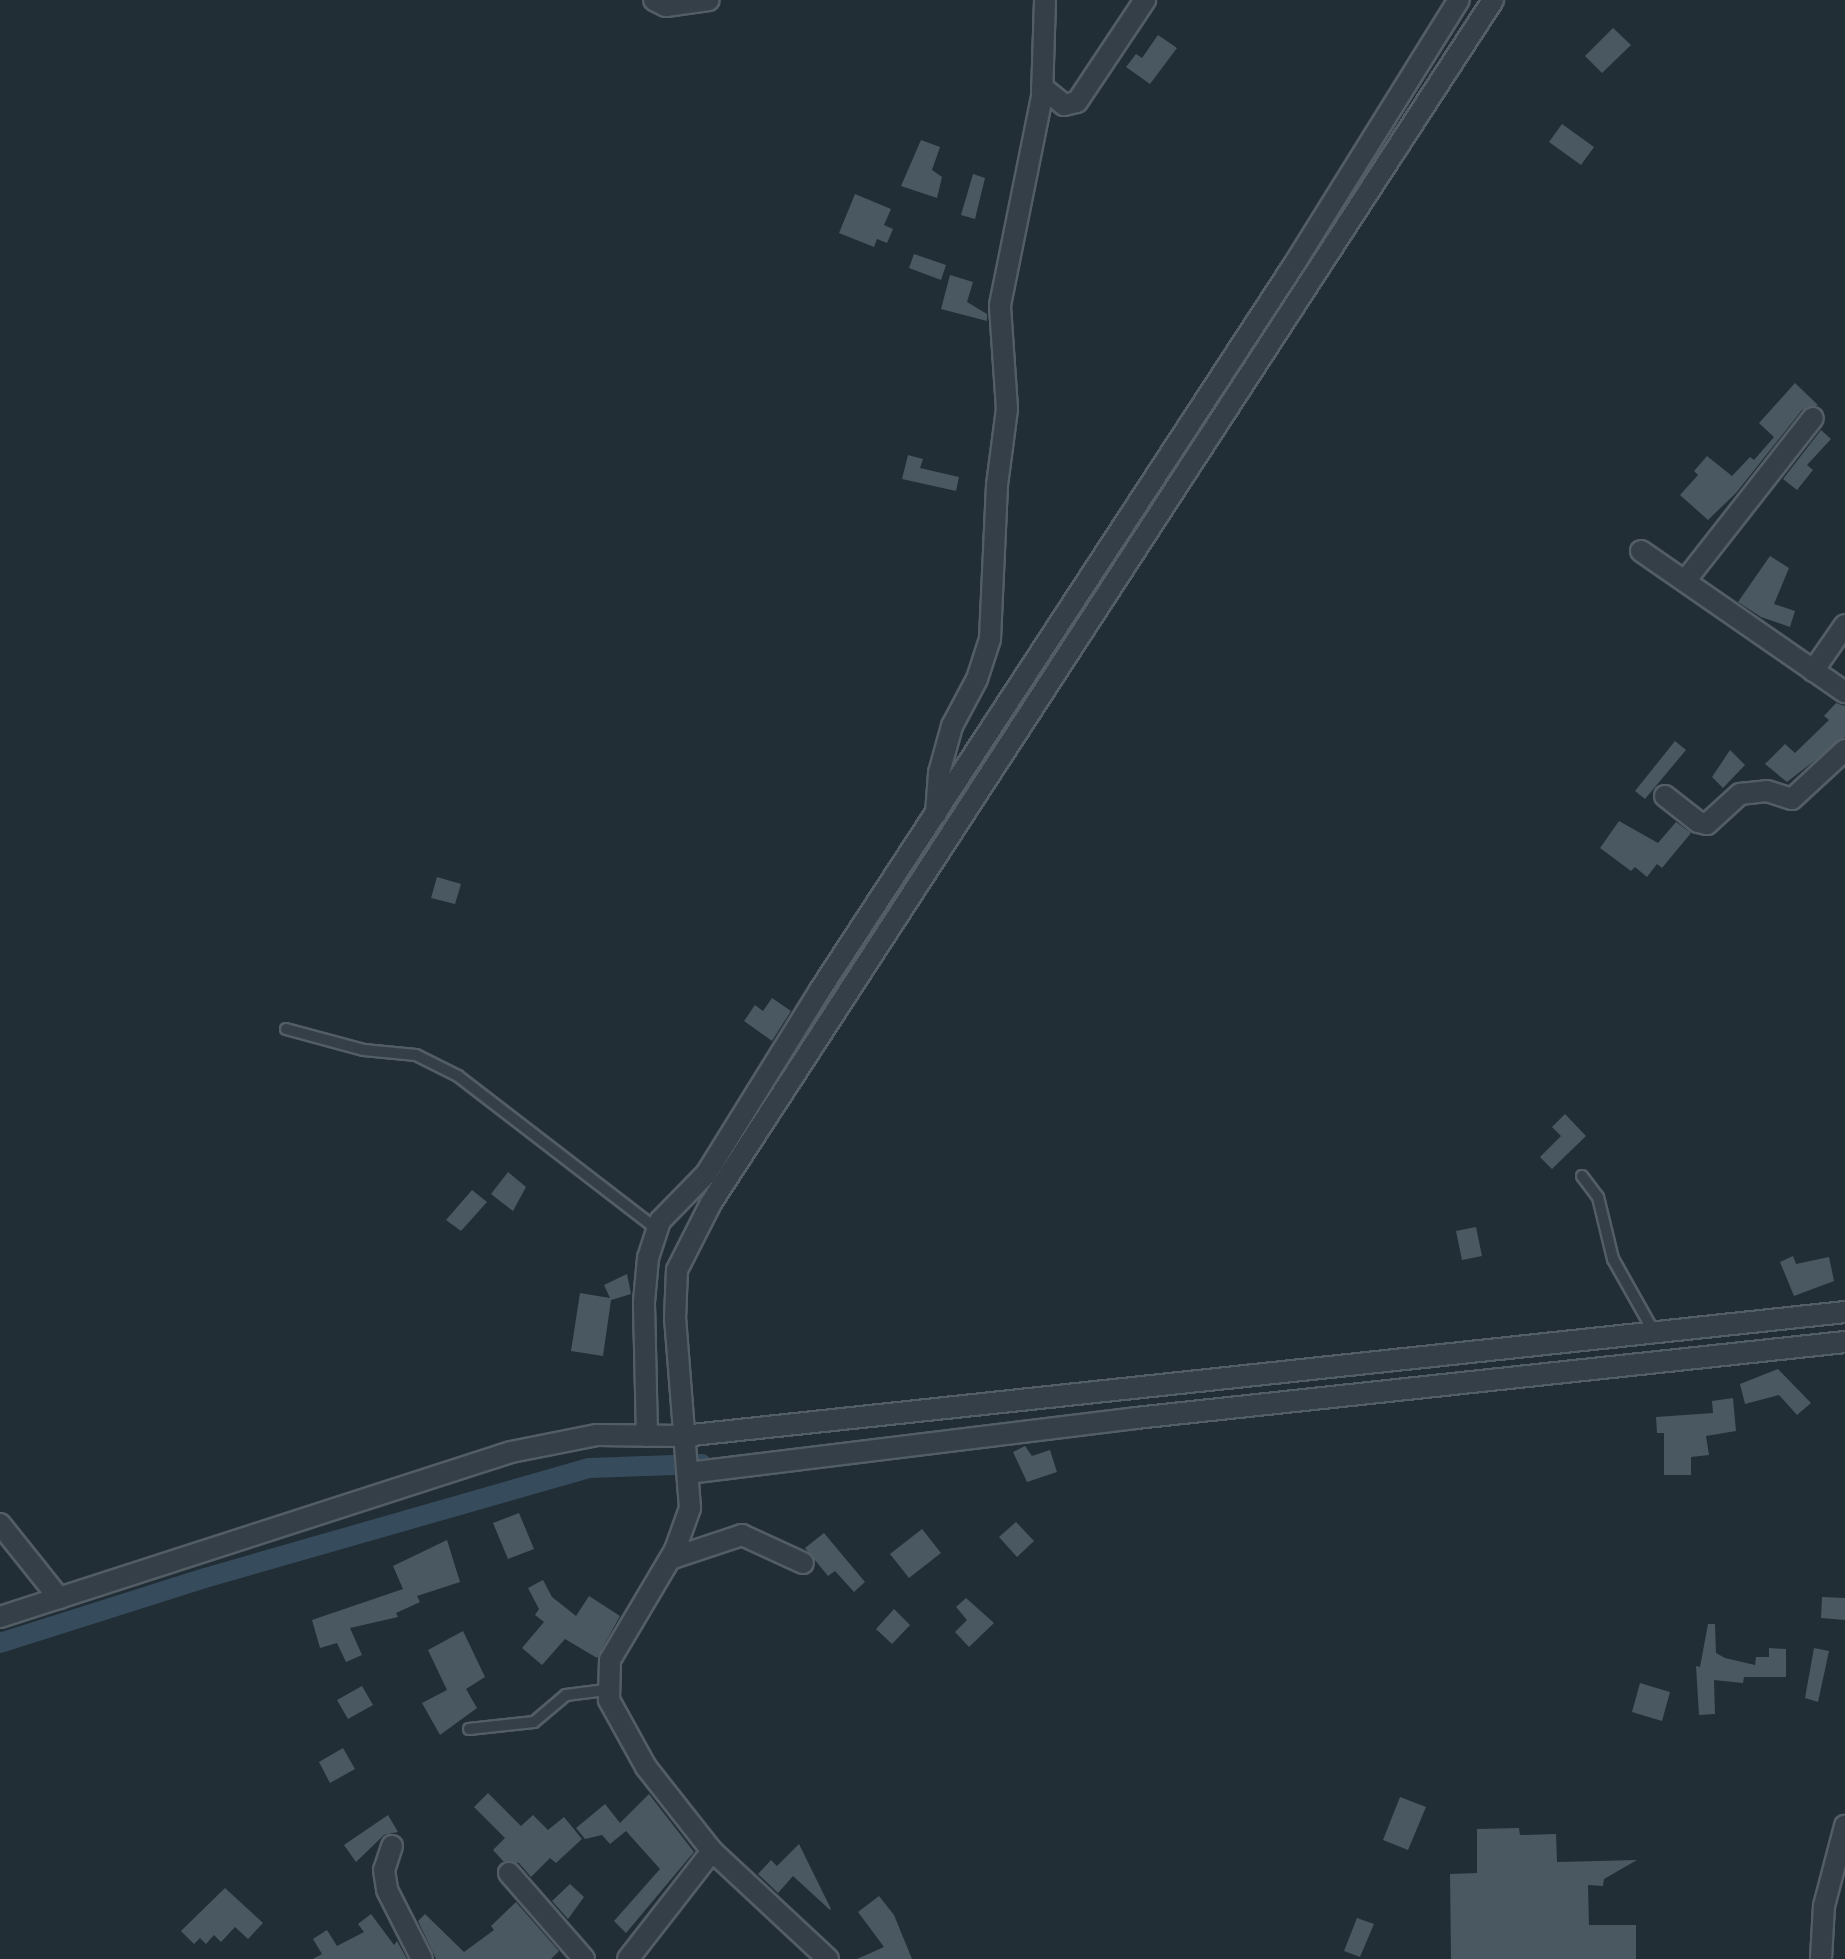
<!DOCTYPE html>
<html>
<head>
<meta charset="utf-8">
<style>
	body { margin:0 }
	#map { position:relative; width:1845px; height:1959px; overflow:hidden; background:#222e36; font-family:Lato,sans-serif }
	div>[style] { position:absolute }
	.canal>* { height:20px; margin:-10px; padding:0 10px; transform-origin:10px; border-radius:10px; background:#364c5d }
	.building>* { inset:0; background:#4a5862 }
	.roads { filter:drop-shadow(2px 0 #535d65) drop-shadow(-2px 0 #535d65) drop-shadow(0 2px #535d65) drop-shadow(0 -2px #535d65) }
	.lane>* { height:10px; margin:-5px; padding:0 5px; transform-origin:5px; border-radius:5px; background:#353f47 }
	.street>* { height:20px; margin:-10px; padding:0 10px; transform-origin:10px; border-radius:10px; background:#353f47 }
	span { translate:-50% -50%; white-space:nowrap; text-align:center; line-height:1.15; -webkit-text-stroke:9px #1b242c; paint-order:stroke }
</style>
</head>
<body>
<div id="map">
	<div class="canal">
		<i style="left:0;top:1643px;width:215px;rotate:-17.6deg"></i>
		<i style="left:205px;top:1578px;width:399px;rotate:-16deg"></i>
		<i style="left:589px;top:1468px;width:113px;rotate:-2deg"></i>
	</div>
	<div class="building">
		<i style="clip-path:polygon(1613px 28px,1631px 45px,1602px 73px,1585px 56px)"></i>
		<i style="clip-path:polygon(1158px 35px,1177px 48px,1150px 84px,1126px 67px,1136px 54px,1142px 58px)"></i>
		<i style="clip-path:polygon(1562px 124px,1594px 147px,1581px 165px,1549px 142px)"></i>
		<i style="clip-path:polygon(921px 140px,940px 147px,932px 170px,942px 177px,937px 198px,901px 186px)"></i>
		<i style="clip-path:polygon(973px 174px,985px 178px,975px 219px,961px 215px)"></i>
		<i style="clip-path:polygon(855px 194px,891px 209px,884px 225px,893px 229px,887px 243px,877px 239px,874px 247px,839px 233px)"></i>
		<i style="clip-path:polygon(914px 254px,946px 265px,941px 280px,909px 268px)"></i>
		<i style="clip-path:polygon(950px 275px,973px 282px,967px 302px,987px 314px,987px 321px,941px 309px)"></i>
		<i style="clip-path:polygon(1795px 383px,1818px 405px,1802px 410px,1736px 493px,1708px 520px,1680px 495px,1698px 475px,1694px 471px,1707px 456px,1732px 476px,1750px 457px,1754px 460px,1774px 437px,1759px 423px)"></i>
		<i style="clip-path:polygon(1821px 430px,1831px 439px,1807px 465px,1813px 470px,1797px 490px,1783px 479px)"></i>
		<i style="clip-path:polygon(908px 455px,923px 459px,920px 468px,959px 477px,956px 491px,902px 479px)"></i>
		<i style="clip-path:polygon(1770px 556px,1789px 568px,1774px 604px,1795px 611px,1790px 627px,1761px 617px,1738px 602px)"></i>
		<i style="clip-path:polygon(1836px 703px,1845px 706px,1845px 737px,1787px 782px,1765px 764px,1785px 744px,1795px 753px,1829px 720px,1824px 716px)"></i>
		<i style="clip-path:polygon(1675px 741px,1686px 750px,1645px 799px,1635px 791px)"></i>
		<i style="clip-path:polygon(1730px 750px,1745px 765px,1723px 788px,1712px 777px)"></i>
		<i style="clip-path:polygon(1619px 821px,1658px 843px,1676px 822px,1691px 833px,1662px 868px,1657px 864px,1647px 877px,1635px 867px,1631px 871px,1600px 848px)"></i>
		<i style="clip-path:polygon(437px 877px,461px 884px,455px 904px,431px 898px)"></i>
		<i style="clip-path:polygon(772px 998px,791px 1011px,772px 1041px,744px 1021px,755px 1005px,763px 1011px)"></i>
		<i style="clip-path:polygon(1565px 1114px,1586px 1136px,1552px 1169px,1540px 1157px,1561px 1136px,1552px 1127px)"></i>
		<i style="clip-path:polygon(508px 1172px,526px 1187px,513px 1211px,491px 1194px)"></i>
		<i style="clip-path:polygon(472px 1190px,487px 1202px,461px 1231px,446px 1220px)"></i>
		<i style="clip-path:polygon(1476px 1227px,1482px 1256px,1462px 1260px,1456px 1231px)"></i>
		<i style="clip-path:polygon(1793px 1256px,1796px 1264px,1829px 1257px,1834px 1281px,1794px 1296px,1780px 1262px)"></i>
		<i style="clip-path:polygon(627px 1274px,631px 1294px,611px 1300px,603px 1356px,571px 1351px,580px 1293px,610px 1298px,604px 1285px)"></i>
		<i style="clip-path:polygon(1778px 1369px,1811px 1403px,1797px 1415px,1779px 1395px,1745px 1404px,1740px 1384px)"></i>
		<i style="clip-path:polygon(1733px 1398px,1736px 1431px,1706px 1436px,1709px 1455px,1691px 1457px,1691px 1475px,1664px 1475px,1664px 1433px,1657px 1433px,1656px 1417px,1713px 1413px,1712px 1401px)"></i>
		<i style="clip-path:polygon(1025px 1446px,1032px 1456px,1050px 1450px,1057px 1472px,1027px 1482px,1013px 1452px)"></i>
		<i style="clip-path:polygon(519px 1513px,534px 1549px,508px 1559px,493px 1523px)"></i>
		<i style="clip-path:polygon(1016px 1522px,1034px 1541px,1017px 1557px,999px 1537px)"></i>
		<i style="clip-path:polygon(922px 1529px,941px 1553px,909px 1578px,890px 1554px)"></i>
		<i style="clip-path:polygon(824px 1533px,865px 1582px,854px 1592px,835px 1571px,828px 1576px,805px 1548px)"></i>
		<i style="clip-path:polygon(447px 1540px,460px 1582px,417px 1596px,420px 1602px,396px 1613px,398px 1617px,350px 1628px,362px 1655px,346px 1662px,337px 1643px,320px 1648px,312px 1620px,403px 1589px,393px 1566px)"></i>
		<i style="clip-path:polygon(543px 1580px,552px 1597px,576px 1616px,589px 1596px,620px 1616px,597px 1658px,565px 1639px,542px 1665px,522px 1648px,544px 1622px,535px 1615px,539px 1609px,528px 1588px)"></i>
		<i style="clip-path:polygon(1822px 1597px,1845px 1598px,1845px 1620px,1821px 1618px)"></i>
		<i style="clip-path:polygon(966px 1598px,994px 1623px,969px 1647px,955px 1632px,967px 1620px,956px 1607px)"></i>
		<i style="clip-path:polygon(894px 1609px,910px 1625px,892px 1644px,876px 1629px)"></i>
		<i style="clip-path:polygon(1708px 1624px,1715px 1624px,1716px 1653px,1725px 1658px,1755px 1665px,1756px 1657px,1769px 1657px,1769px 1648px,1786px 1649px,1786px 1677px,1744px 1677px,1743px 1683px,1714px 1680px,1715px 1714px,1699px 1715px,1696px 1666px,1700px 1667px)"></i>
		<i style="clip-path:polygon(463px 1631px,485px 1677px,466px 1689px,477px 1708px,440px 1735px,422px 1703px,447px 1690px,428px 1650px)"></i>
		<i style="clip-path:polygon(1814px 1648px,1829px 1651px,1818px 1702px,1805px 1698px)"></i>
		<i style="clip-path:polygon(1640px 1683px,1670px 1692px,1662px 1721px,1632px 1712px)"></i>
		<i style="clip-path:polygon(362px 1686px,373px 1705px,348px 1719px,337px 1700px)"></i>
		<i style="clip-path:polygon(343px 1748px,355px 1769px,330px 1783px,319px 1762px)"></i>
		<i style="clip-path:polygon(488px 1793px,521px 1826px,533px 1815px,548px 1830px,564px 1817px,582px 1839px,556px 1863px,550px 1858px,531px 1877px,519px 1863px,503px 1861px,493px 1850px,505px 1838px,474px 1807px)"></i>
		<i style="clip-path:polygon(649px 1794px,694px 1852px,626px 1933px,614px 1921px,660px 1869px,626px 1831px,610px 1844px,602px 1835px,585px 1839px,576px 1828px,605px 1804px,620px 1823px)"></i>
		<i style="clip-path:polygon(1400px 1797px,1426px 1807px,1408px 1850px,1383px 1840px)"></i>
		<i style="clip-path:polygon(388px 1815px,398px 1832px,384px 1835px,356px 1862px,344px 1845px)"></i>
		<i style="clip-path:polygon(1519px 1828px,1520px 1835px,1556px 1834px,1557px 1862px,1637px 1860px,1604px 1879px,1603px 1886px,1588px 1885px,1589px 1925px,1636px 1925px,1636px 1959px,1451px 1959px,1450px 1874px,1477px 1873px,1477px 1829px)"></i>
		<i style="clip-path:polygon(799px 1844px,831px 1909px,830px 1910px,793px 1876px,778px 1893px,758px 1874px,771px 1860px,777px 1866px)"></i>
		<i style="clip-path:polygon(570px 1884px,584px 1897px,568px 1919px,552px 1901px)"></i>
		<i style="clip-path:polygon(225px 1888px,263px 1923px,248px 1939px,235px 1927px,221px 1942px,214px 1935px,206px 1944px,200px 1938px,194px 1944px,181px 1931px)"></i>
		<i style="clip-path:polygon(879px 1896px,894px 1915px,912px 1959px,857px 1959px,884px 1947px,858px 1912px)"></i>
		<i style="clip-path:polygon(516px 1902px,559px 1951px,551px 1959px,436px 1959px,418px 1921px,425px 1914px,464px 1952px,494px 1930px,491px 1926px)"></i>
		<i style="clip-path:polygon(371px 1914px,394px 1945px,397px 1941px,407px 1959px,313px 1959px,322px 1954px,313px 1939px,327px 1930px,337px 1946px,364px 1932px,358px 1924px)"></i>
		<i style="clip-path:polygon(1357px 1918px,1374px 1924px,1360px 1957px,1344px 1951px)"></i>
	</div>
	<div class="roads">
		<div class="lane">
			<i style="left:286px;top:1029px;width:81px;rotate:15.1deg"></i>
			<i style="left:364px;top:1050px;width:52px;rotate:5.5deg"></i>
			<i style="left:416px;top:1055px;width:47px;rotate:26.6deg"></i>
			<i style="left:458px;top:1076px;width:251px;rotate:37.6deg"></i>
			<i style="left:1582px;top:1176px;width:26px;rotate:53deg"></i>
			<i style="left:1598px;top:1197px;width:64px;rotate:76.4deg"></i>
			<i style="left:1613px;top:1259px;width:84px;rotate:60.7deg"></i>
			<i style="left:469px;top:1729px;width:65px;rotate:-6.1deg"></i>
			<i style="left:534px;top:1722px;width:42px;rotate:-40.2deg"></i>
			<i style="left:566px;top:1695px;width:40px;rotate:-7.1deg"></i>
		</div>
		<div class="street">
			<i style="left:654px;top:0;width:13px;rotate:27deg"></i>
			<i style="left:666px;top:6px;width:43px;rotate:-7.9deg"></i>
			<i style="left:1042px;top:87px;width:28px;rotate:39deg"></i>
			<i style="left:1064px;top:105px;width:13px;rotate:-13deg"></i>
			<i style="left:1077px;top:102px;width:123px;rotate:-56.3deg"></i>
			<i style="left:1641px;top:551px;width:248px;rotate:34.7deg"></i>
			<i style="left:1685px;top:581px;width:207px;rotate:-51.9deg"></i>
			<i style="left:1813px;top:671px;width:56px;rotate:-55.2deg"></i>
			<i style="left:1665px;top:796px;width:42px;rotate:38.2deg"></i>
			<i style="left:1698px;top:822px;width:9px;rotate:13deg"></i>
			<i style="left:1707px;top:824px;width:45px;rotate:-42.3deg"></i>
			<i style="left:1740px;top:794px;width:27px;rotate:-6deg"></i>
			<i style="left:1767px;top:791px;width:26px;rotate:18deg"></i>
			<i style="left:1792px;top:799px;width:72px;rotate:-42.8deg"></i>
			<i style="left:936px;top:814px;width:41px;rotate:-85.8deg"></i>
			<i style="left:939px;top:773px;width:49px;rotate:-74.5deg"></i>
			<i style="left:952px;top:726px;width:53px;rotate:-62deg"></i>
			<i style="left:977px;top:679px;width:42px;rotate:-72deg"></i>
			<i style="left:990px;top:639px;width:154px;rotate:-87.4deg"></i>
			<i style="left:997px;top:485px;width:77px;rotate:-82.5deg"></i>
			<i style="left:1007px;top:409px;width:104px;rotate:-93.9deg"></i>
			<i style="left:1000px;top:305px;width:213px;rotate:-78.6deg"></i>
			<i style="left:1042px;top:96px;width:96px;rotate:-88.2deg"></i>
			<i style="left:647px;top:1436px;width:134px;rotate:-91.3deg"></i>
			<i style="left:644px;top:1302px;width:44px;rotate:-84.8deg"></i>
			<i style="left:648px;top:1258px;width:39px;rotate:-72deg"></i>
			<i style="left:660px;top:1221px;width:66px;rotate:-45.6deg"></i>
			<i style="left:706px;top:1174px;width:216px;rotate:-58.2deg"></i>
			<i style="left:820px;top:990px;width:868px;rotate:-56.84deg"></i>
			<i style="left:1295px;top:263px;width:310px;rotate:-58.1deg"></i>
			<i style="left:688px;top:1473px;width:451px;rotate:-7deg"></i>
			<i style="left:1136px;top:1418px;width:713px;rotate:-6.12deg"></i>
			<i style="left:0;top:1524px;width:95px;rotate:51.4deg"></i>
			<i style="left:670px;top:1559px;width:76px;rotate:-18.4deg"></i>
			<i style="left:742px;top:1535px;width:67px;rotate:24.7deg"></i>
			<i style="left:0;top:1617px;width:537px;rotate:-17.9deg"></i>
			<i style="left:511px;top:1452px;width:88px;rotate:-11.2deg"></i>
			<i style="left:597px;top:1435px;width:86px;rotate:0.7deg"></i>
			<i style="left:683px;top:1436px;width:1169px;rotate:-6.09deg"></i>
			<i style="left:392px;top:1846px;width:25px;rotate:108deg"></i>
			<i style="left:384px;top:1870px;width:20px;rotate:81deg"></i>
			<i style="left:387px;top:1890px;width:77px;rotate:63.1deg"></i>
			<i style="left:509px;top:1873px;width:114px;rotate:48.9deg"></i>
			<i style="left:628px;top:1959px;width:137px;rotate:-52.1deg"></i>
			<i style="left:828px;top:1959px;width:158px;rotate:-137deg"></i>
			<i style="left:712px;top:1851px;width:107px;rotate:-128.2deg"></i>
			<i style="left:646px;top:1767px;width:77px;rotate:-118.9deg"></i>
			<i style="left:609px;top:1700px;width:40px;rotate:-88.6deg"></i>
			<i style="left:610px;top:1660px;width:128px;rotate:-59.4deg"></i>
			<i style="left:675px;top:1550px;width:45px;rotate:-70.3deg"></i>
			<i style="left:690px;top:1508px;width:190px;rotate:-94.5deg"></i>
			<i style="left:675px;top:1319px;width:49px;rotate:-87.7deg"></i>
			<i style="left:677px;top:1270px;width:75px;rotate:-63.1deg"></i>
			<i style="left:711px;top:1203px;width:1435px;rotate:-56.97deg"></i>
			<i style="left:1821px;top:1959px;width:53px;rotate:-86.8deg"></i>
			<i style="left:1824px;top:1906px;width:83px;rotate:-75.3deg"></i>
		</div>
	</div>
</div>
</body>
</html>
